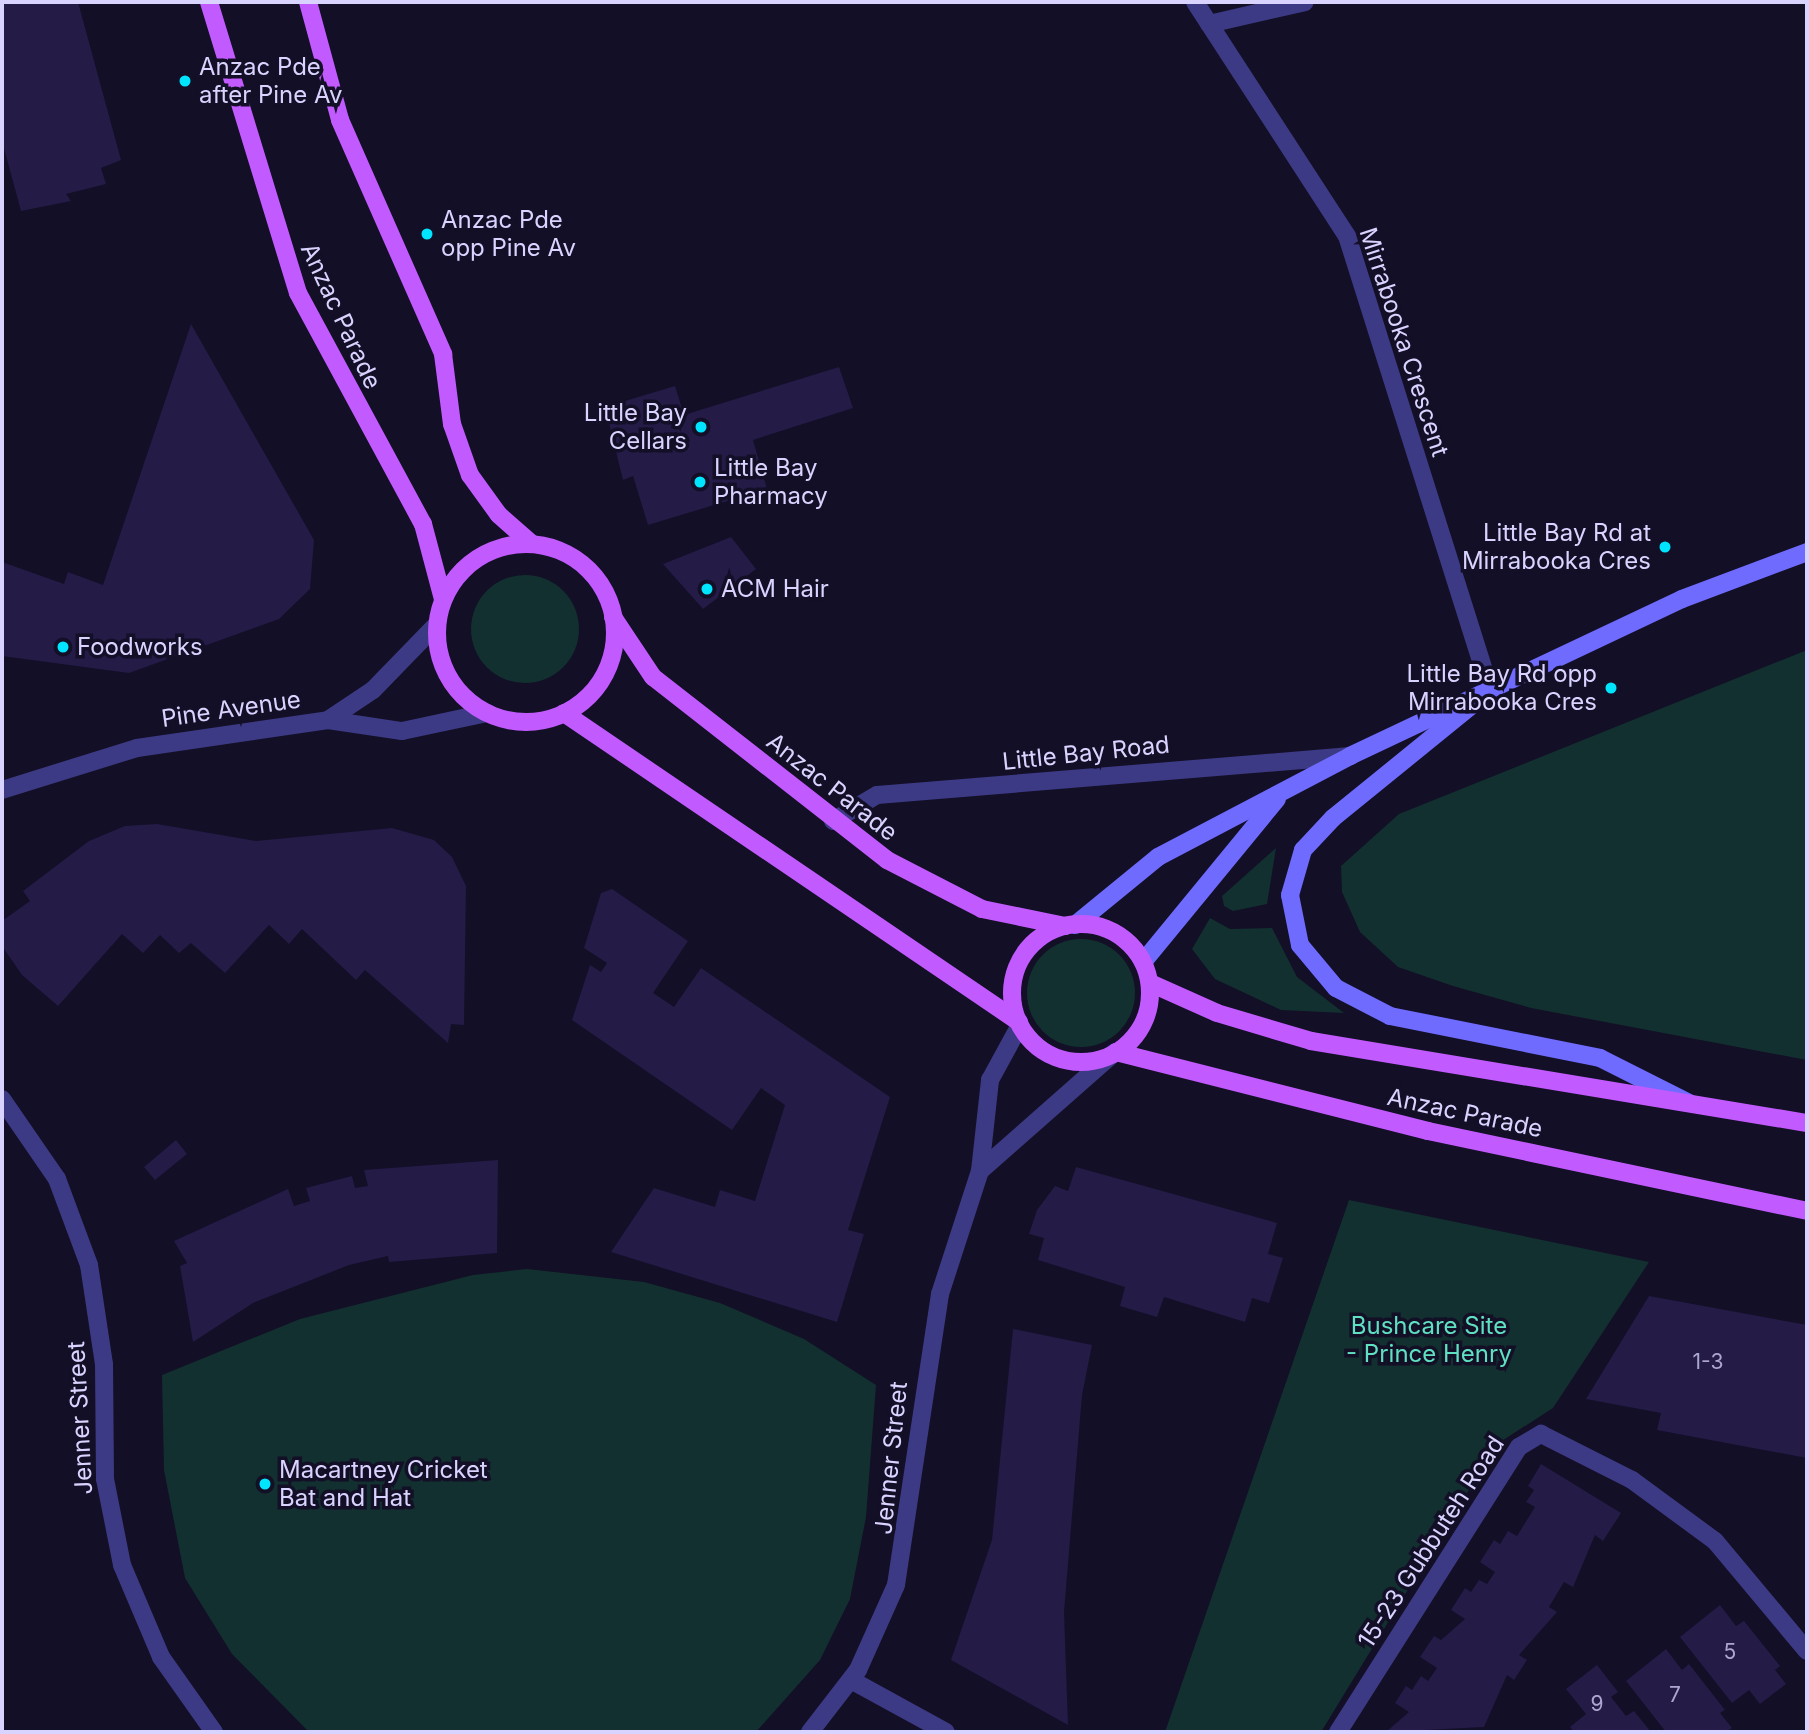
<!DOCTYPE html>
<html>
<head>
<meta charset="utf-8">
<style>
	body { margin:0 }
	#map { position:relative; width:1809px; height:1734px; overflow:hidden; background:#130f26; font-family:Inter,sans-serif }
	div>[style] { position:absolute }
	.green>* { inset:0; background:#12302f }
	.round { border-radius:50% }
	.building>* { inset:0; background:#241b47 }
	.street>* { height:18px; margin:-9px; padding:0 9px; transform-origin:9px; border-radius:9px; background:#3d3a85 }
	.secondary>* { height:18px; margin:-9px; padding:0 9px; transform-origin:9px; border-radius:9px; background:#6f6bff }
	.primary>* { height:18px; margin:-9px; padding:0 9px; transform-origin:9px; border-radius:9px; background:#c25bff }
	.primary>.ring { margin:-9px; padding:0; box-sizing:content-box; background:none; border:18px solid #c25bff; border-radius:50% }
	.dots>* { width:19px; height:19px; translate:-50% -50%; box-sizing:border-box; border:4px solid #130f26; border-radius:50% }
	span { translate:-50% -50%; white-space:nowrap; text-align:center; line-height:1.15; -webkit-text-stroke:7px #130f26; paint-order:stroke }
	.number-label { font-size:21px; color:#aca6d1 }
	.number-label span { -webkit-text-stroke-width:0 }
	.poi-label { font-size:24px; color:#d9d4ff }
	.left { translate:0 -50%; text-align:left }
	.right { translate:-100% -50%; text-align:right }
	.street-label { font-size:24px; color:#d9d4ff }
	.park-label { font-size:24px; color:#5fe0c0 }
	.frame { position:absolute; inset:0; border:4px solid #d9d4ff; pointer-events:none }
</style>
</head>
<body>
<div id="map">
	<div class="green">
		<i class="round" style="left:471px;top:575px;width:108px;height:108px"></i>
		<i style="clip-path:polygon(1807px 650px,1807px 1060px,1531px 1008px,1453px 986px,1398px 967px,1360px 932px,1342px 892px,1341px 866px,1399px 814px)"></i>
		<i style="clip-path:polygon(1276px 848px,1267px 904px,1233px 911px,1224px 906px,1222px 896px)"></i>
		<i style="clip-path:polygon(1210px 918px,1230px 929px,1272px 928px,1297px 977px,1344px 1013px,1281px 1010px,1215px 979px,1192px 949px)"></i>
		<i class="round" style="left:1027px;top:939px;width:108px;height:108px"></i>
		<i style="clip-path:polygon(1349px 1200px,1649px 1262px,1553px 1408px,1497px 1444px,1321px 1732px,1165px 1732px)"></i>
		<i style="clip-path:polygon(527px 1269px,644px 1282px,720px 1303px,804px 1339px,876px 1385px,866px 1517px,850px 1599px,820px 1660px,756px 1732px,309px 1732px,232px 1654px,185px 1578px,164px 1470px,162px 1375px,300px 1319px,473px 1275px)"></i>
	</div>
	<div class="building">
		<i style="clip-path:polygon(2px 2px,78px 2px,121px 160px,101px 168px,106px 184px,66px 194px,71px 201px,21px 211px,2px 141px)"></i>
		<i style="clip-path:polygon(191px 324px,314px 540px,310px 589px,279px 619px,129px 673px,2px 656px,2px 562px,64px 584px,68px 572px,103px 585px)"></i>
		<i style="clip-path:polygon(839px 367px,853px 408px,753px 440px,767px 489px,648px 525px,633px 476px,623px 480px,605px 407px,675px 386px,684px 415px)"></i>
		<i style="clip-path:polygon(731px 537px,756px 569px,703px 609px,663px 564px)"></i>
		<i style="clip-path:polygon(157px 824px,256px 841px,392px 828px,434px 840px,452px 857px,466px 886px,464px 1025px,451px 1024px,448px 1043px,365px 970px,356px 980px,302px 929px,289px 944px,269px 925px,225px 973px,191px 943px,179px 953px,160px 935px,143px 953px,122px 934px,58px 1006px,22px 975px,2px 946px,2px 921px,30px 901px,23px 891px,89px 841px,125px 826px)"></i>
		<i style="clip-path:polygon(612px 889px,688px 941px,653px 993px,674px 1007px,701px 968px,890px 1097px,848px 1230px,864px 1234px,837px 1322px,611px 1252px,654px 1188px,715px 1207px,720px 1190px,755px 1201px,785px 1105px,761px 1088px,732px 1130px,572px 1020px,590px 965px,601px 972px,607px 963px,584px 948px,601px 893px)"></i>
		<i style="clip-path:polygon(176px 1140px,187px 1154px,155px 1180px,144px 1167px)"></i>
		<i style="clip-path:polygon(498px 1160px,497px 1253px,389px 1262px,388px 1256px,349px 1265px,253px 1303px,193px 1342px,180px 1266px,187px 1263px,174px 1241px,288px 1189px,294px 1206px,310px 1201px,306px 1188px,352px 1176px,355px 1188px,368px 1186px,364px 1170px)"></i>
		<i style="clip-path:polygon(1076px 1167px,1277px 1223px,1268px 1254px,1283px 1258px,1269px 1303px,1252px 1298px,1245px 1322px,1164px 1297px,1157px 1317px,1120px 1306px,1125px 1287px,1038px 1260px,1044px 1238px,1029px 1234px,1037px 1210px,1055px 1186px,1068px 1191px)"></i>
		<i style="clip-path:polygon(1649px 1296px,1807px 1325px,1807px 1458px,1657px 1430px,1661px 1413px,1586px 1399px)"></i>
		<i style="clip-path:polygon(1013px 1329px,1092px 1345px,1082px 1395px,1064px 1612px,1068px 1725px,951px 1660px,992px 1540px)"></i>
		<i style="clip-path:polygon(1541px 1464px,1621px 1513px,1603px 1541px,1595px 1535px,1573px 1587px,1564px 1582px,1549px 1607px,1557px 1612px,1519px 1655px,1527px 1660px,1514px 1680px,1507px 1675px,1484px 1727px,1386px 1732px,1409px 1712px,1395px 1703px,1406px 1686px,1412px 1690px,1421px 1676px,1428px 1681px,1437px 1668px,1420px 1657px,1434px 1636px,1441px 1640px,1465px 1619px,1451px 1610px,1465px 1588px,1471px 1592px,1479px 1580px,1487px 1584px,1495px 1572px,1480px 1562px,1494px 1540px,1500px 1544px,1508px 1531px,1517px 1536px,1535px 1507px,1526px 1502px,1534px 1490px,1528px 1486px)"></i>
		<i style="clip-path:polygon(1720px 1605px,1736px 1626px,1744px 1621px,1780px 1666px,1775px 1670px,1786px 1684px,1760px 1704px,1749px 1690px,1732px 1703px,1680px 1637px)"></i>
		<i style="clip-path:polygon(1666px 1649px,1682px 1670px,1689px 1664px,1725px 1710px,1720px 1713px,1732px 1728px,1726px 1732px,1666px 1732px,1626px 1681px)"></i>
		<i style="clip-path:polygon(1597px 1665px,1618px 1692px,1611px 1697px,1626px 1716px,1634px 1711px,1651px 1732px,1574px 1732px,1570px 1727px,1586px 1714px,1566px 1689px)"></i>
	</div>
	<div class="street">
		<i style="left:1195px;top:2px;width:279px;rotate:57deg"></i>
		<i style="left:1347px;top:236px;width:475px;rotate:72.5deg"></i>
		<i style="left:1209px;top:24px;width:98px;rotate:-12.9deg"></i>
		<i style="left:328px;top:720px;width:75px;rotate:8.5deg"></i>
		<i style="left:402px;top:731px;width:87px;rotate:-12deg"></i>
		<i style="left:2px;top:790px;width:141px;rotate:-17.3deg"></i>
		<i style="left:137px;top:748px;width:193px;rotate:-8.3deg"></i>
		<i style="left:328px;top:720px;width:54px;rotate:-33.7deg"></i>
		<i style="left:373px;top:690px;width:92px;rotate:-45.9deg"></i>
		<i style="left:833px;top:821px;width:51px;rotate:-30.6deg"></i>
		<i style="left:877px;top:795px;width:475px;rotate:-4.7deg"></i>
		<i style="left:2px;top:1099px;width:97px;rotate:55.5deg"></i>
		<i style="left:57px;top:1179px;width:92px;rotate:69.6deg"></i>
		<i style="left:89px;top:1265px;width:100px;rotate:81.4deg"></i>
		<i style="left:104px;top:1364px;width:115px;rotate:89.5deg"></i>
		<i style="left:105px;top:1479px;width:88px;rotate:78.8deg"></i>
		<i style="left:122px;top:1565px;width:100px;rotate:67deg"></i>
		<i style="left:161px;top:1657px;width:92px;rotate:54.8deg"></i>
		<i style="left:980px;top:1171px;width:179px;rotate:-41.4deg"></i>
		<i style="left:851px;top:1680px;width:108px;rotate:28.7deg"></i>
		<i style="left:810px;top:1732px;width:78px;rotate:-52.3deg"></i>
		<i style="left:858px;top:1670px;width:93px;rotate:-65.9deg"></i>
		<i style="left:896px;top:1585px;width:294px;rotate:-81.4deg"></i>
		<i style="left:940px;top:1294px;width:129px;rotate:-72deg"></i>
		<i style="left:980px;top:1171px;width:92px;rotate:-83.7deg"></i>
		<i style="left:990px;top:1080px;width:63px;rotate:-61.4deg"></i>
		<i style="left:1338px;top:1732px;width:338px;rotate:-57.6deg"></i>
		<i style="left:1519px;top:1447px;width:26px;rotate:-31deg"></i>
		<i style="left:1541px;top:1434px;width:102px;rotate:26.8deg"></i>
		<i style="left:1632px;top:1480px;width:103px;rotate:36.3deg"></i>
		<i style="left:1715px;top:1541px;width:143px;rotate:50.1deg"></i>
	</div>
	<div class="secondary">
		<i style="left:1477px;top:701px;width:186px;rotate:140.9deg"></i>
		<i style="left:1333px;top:818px;width:44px;rotate:133.2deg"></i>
		<i style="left:1303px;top:850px;width:47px;rotate:106.1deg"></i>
		<i style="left:1290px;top:895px;width:51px;rotate:78.7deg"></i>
		<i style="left:1300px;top:945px;width:56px;rotate:50.1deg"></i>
		<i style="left:1336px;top:988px;width:61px;rotate:27.4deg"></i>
		<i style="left:1390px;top:1016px;width:214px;rotate:11.3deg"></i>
		<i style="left:1600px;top:1058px;width:100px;rotate:26.8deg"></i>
		<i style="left:1075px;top:925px;width:107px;rotate:-39.3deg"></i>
		<i style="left:1158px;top:857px;width:217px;rotate:-27.7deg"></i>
		<i style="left:1350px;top:756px;width:367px;rotate:-25.3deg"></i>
		<i style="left:1682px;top:599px;width:134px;rotate:-20.6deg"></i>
		<i style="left:1143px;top:962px;width:211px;rotate:-50.6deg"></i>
	</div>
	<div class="primary">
		<i style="left:209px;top:2px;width:304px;rotate:73deg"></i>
		<i style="left:298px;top:293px;width:263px;rotate:61.6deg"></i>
		<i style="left:423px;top:524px;width:78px;rotate:75.1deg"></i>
		<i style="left:308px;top:2px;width:122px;rotate:74.8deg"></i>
		<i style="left:340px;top:120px;width:256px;rotate:66.2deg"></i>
		<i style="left:443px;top:354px;width:71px;rotate:82.7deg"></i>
		<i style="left:452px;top:424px;width:54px;rotate:70.6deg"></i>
		<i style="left:470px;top:475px;width:49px;rotate:54.1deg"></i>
		<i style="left:499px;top:515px;width:44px;rotate:41.3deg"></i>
		<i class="ring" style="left:437px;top:544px;width:160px;height:160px"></i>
		<i style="left:613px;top:617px;width:72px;rotate:56.3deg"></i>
		<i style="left:653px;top:677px;width:297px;rotate:38deg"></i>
		<i style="left:887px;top:860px;width:107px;rotate:27.3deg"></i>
		<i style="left:982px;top:909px;width:85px;rotate:11.6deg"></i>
		<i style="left:564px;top:713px;width:550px;rotate:34.18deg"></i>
		<i class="ring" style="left:1012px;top:924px;width:120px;height:120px"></i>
		<i style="left:1150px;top:983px;width:73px;rotate:24.1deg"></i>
		<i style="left:1217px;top:1013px;width:98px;rotate:16.6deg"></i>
		<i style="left:1311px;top:1041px;width:503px;rotate:9.39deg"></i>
		<i style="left:1116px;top:1052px;width:322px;rotate:14.2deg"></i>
		<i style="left:1428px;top:1131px;width:387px;rotate:11.9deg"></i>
	</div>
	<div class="dots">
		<i style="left:185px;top:81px;background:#00e5ff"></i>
		<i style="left:427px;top:234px;background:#00e5ff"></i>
		<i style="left:701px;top:427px;background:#00e5ff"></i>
		<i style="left:700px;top:482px;background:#00e5ff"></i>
		<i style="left:1665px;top:547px;background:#00e5ff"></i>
		<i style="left:707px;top:589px;background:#00e5ff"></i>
		<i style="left:63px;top:647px;background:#00e5ff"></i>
		<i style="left:1611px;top:688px;background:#00e5ff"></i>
		<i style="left:265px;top:1484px;background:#00e5ff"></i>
	</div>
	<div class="number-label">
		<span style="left:1708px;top:1362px">1-3</span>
		<span style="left:1730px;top:1652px">5</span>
		<span style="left:1675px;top:1695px">7</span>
		<span style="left:1597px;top:1704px">9</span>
	</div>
	<div class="poi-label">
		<span class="left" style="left:199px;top:81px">Anzac Pde<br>after Pine Av</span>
		<span class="left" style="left:441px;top:234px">Anzac Pde<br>opp Pine Av</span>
		<span class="right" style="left:687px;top:427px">Little Bay<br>Cellars</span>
		<span class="left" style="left:714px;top:482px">Little Bay<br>Pharmacy</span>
		<span class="right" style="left:1651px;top:547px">Little Bay Rd at<br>Mirrabooka Cres</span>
		<span class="left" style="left:721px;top:589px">ACM Hair</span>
		<span class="left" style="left:77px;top:647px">Foodworks</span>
		<span class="right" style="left:1597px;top:688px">Little Bay Rd opp<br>Mirrabooka Cres</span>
		<span class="left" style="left:279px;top:1484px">Macartney Cricket<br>Bat and Hat</span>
	</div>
	<div class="street-label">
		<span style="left:341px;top:316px;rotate:65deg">Anzac Parade</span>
		<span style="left:1404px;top:342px;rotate:72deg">Mirrabooka Crescent</span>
		<span style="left:231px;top:709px;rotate:-8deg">Pine Avenue</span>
		<span style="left:1086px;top:753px;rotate:-6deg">Little Bay Road</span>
		<span style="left:832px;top:787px;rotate:38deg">Anzac Parade</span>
		<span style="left:1465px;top:1113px;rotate:12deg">Anzac Parade</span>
		<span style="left:80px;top:1418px;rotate:-93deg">Jenner Street</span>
		<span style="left:891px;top:1458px;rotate:-84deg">Jenner Street</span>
		<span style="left:1431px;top:1542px;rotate:-57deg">15-23 Gubbuteh Road</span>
	</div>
	<div class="park-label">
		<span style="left:1429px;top:1340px">Bushcare Site<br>- Prince Henry</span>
	</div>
	<div class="frame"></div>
</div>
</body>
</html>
